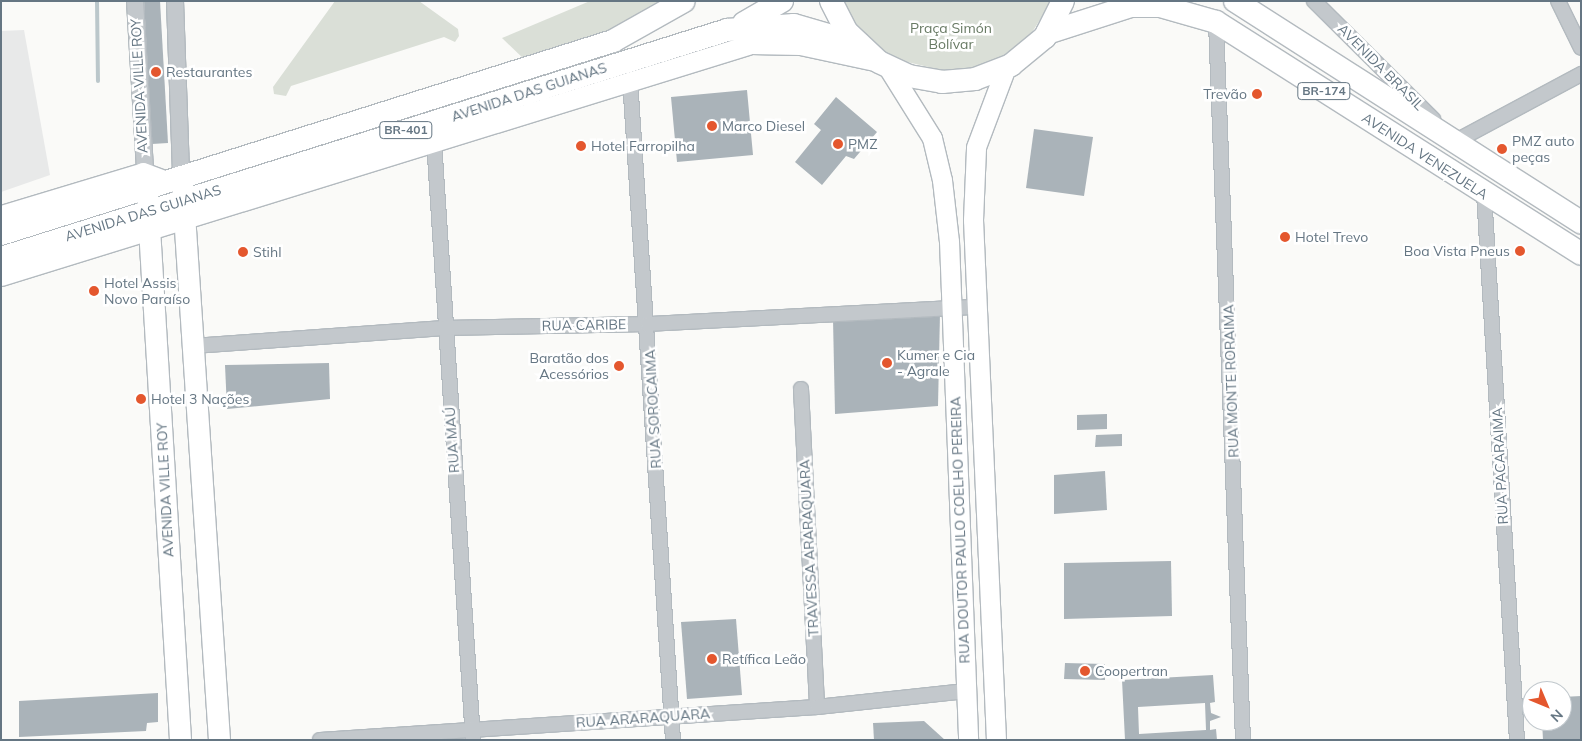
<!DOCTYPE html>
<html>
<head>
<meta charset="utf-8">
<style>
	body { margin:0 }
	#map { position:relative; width:1582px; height:741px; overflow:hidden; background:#fafaf8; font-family:Mulish,sans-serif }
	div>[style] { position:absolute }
	.built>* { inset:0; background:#e8e9e9 }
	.green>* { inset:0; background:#dadfd7 }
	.stream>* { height:4px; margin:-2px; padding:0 2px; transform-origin:2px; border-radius:2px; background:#bbc7cb }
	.building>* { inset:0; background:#aab3b9 }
	.roads { filter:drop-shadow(1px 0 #b3babf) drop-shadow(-1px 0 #b3babf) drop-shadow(0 1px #b3babf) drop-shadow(0 -1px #b3babf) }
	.minor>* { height:14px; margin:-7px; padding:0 7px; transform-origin:7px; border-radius:7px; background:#c3c8cc }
	.tertiary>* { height:16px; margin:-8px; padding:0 8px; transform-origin:8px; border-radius:8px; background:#c3c8cc }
	.secondary>* { height:19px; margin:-9.5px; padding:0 9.5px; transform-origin:9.5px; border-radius:9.5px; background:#fff }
	.primary>* { height:21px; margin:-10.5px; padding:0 10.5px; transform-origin:10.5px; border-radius:10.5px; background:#fff }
	.trunk>* { height:22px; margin:-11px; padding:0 11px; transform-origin:11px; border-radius:11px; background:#fff }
	.dots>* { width:14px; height:14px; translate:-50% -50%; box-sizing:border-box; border:2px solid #fff; border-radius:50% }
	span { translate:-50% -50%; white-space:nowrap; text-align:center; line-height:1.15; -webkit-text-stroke:5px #fff; paint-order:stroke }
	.shield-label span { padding:1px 4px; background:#fff; border:1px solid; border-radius:4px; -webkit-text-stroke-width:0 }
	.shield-label { font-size:12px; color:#657683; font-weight:700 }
	.park-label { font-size:14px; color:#687a64 }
	.street-label { font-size:14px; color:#657683 }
	.poi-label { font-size:14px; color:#657683 }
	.left { translate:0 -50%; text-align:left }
	.right { translate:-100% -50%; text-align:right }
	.frame { position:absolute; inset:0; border:2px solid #657683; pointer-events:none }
	.north { position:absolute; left:1522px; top:681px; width:50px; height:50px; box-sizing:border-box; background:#fff; border:1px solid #c1c8cd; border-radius:50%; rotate:135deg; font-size:14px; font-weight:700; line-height:20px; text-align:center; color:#657683 }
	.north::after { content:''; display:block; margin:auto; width:18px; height:22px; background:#e4572e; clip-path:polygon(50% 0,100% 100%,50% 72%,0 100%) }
</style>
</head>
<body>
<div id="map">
	<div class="built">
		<i style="clip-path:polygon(24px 30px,50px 175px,1px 192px,1px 31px)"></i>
	</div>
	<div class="green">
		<i style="clip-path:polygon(335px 1px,419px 1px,458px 29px,459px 36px,455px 42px,444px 37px,291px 86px,286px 96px,274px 94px,273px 87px)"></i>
		<i style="clip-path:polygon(590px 1px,669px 1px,600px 36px,526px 61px,502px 38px)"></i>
		<i style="clip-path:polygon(839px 1px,1052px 1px,1029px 37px,992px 64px,949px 72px,895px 59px,857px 30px)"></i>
	</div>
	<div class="stream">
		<i style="left:97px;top:1px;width:80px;rotate:89.3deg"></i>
	</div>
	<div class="building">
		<i style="clip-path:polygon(144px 1px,160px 1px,168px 143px,152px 144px)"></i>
		<i style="clip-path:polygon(747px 90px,753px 155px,677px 162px,671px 97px)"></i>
		<i style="clip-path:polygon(836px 97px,877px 132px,854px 159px,846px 156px,822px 185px,795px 162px,821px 130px,814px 124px)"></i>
		<i style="clip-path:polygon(1034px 129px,1093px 137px,1084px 196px,1026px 188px)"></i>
		<i style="clip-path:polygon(940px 313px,938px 406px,835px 414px,833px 319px)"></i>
		<i style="clip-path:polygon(329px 363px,330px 399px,227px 409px,225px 365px)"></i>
		<i style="clip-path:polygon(1107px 414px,1107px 429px,1077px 430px,1077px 415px)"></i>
		<i style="clip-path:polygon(1122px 434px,1122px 446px,1095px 447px,1096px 435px)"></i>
		<i style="clip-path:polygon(1105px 471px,1107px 510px,1054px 514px,1054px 475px)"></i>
		<i style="clip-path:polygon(1171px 561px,1172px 616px,1064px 619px,1064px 563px)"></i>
		<i style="clip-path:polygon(736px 619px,742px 695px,687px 699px,681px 622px)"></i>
		<i style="clip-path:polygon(1065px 663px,1105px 664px,1105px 680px,1064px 679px)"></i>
		<i style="clip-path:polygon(evenodd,1213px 675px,1215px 702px,1210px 703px,1211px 713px,1221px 717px,1210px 721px,1210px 730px,1216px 729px,1217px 740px,1125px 740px,1122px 680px,1213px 675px,1205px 703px,1206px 730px,1139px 734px,1138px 707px,1205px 703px)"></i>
		<i style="clip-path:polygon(158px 693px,158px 722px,147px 723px,146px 731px,19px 737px,19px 701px)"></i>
		<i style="clip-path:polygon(1581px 696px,1581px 740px,1543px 740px,1542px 721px,1562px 721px,1562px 697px)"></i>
		<i style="clip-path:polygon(924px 721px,945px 740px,874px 740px,873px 723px)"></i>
	</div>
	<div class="roads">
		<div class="minor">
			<i style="left:1314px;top:1px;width:168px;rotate:44.8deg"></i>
			<i style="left:1558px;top:1px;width:52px;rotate:63.9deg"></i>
			<i style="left:1216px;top:22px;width:719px;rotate:87.85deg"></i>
			<i style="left:630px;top:79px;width:662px;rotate:86.28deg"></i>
			<i style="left:1458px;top:140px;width:140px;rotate:-28.2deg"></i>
			<i style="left:434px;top:141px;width:600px;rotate:86.27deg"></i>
			<i style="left:1484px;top:193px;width:548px;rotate:86.55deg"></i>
			<i style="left:193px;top:346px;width:252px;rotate:-4.1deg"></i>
			<i style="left:444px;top:328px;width:204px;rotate:-1.1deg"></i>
			<i style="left:648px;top:324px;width:327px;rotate:-3deg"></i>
			<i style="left:801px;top:389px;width:318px;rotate:87.1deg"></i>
			<i style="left:320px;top:740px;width:498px;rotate:-3.8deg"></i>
			<i style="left:817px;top:707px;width:150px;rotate:-6.1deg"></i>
		</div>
		<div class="tertiary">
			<i style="left:135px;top:1px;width:183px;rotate:86.6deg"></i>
			<i style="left:175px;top:1px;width:175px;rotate:88deg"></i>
		</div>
		<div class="secondary">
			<i style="left:887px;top:66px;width:85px;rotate:58deg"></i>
			<i style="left:932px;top:138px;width:43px;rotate:76.6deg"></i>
			<i style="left:942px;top:180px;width:61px;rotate:83.5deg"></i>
			<i style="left:949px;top:241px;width:499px;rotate:87.8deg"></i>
			<i style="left:1px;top:215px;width:148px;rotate:-16.8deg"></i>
			<i style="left:143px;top:172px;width:25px;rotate:21deg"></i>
			<i style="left:1px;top:276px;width:785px;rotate:-17.19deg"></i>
			<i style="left:751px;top:44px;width:49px;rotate:1.2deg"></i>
			<i style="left:800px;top:45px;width:81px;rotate:12.1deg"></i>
			<i style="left:996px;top:740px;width:521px;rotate:-92.53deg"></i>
			<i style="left:973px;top:220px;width:73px;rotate:-87.6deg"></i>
			<i style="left:976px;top:147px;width:85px;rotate:-69.4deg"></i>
		</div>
		<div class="primary">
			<i style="left:182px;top:184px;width:557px;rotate:86.19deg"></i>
			<i style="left:147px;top:195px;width:546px;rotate:86.53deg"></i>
		</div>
		<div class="trunk">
			<i style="left:831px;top:1px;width:34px;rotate:63deg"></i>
			<i style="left:846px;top:31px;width:45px;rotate:43.2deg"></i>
			<i style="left:879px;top:62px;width:33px;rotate:25deg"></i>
			<i style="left:909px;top:76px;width:34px;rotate:10deg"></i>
			<i style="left:942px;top:82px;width:33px;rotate:-5deg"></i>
			<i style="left:975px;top:79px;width:39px;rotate:-21deg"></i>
			<i style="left:1011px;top:65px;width:44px;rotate:-39.5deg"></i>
			<i style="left:1045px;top:37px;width:40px;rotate:-63.4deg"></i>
			<i style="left:1235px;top:1px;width:411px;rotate:32.6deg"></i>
			<i style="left:744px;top:23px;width:44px;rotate:-30.1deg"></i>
			<i style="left:1047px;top:33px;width:88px;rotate:-17.8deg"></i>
			<i style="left:1131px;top:6px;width:29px"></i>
			<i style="left:1160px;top:6px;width:58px;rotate:15.9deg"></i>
			<i style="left:1216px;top:22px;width:432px;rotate:32.4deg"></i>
			<i style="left:1px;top:234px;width:642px;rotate:-17.5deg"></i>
			<i style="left:613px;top:41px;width:81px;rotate:-29.4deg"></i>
			<i style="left:1px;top:258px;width:761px;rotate:-17.43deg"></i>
			<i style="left:727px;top:30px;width:67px;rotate:-4.3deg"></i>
			<i style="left:794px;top:25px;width:68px;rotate:16.3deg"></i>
		</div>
	</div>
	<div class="dots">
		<i style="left:156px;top:72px;background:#e4572e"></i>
		<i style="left:1257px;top:94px;background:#e4572e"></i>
		<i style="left:712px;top:126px;background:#e4572e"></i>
		<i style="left:838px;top:144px;background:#e4572e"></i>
		<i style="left:581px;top:146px;background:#e4572e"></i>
		<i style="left:1502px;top:149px;background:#e4572e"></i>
		<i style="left:1285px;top:237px;background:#e4572e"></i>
		<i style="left:1520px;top:251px;background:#e4572e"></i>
		<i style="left:243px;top:252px;background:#e4572e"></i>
		<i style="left:94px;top:291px;background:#e4572e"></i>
		<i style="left:887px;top:363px;background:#e4572e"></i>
		<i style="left:619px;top:366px;background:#e4572e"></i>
		<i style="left:141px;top:399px;background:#e4572e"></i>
		<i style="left:712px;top:659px;background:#e4572e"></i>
		<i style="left:1085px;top:671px;background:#e4572e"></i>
	</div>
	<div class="shield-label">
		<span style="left:1324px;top:91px">BR-174</span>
		<span style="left:406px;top:130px">BR-401</span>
	</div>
	<div class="park-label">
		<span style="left:951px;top:36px">Praça Simón<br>Bolívar</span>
	</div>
	<div class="street-label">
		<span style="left:1381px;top:67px;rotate:45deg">AVENIDA BRASIL</span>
		<span style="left:139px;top:86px;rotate:-93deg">AVENIDA VILLE ROY</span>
		<span style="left:529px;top:92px;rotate:-18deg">AVENIDA DAS GUIANAS</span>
		<span style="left:1425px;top:156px;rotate:33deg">AVENIDA VENEZUELA</span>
		<span style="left:143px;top:213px;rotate:-17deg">AVENIDA DAS GUIANAS</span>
		<span style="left:584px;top:325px;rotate:-1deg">RUA CARIBE</span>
		<span style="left:1231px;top:381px;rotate:-92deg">RUA MONTE RORAIMA</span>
		<span style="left:653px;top:409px;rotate:-93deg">RUA SOROCAIMA</span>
		<span style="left:452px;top:440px;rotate:-94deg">RUA MAÚ</span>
		<span style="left:1500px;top:466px;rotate:-93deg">RUA PACARAIMA</span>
		<span style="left:165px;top:490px;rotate:-93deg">AVENIDA VILLE ROY</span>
		<span style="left:960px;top:530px;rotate:-92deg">RUA DOUTOR PAULO COELHO PEREIRA</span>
		<span style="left:809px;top:548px;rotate:-93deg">TRAVESSA ARARAQUARA</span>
		<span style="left:643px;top:718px;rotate:-4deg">RUA ARARAQUARA</span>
	</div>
	<div class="poi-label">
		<span class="left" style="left:166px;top:72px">Restaurantes</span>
		<span class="right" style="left:1247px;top:94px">Trevão</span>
		<span class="left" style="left:722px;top:126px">Marco Diesel</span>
		<span class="left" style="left:1512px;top:149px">PMZ auto<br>peças</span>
		<span class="left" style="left:848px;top:144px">PMZ</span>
		<span class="left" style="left:591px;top:146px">Hotel Farropilha</span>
		<span class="left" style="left:1295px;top:237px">Hotel Trevo</span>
		<span class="right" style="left:1510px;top:251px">Boa Vista Pneus</span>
		<span class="left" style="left:253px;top:252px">Stihl</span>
		<span class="left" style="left:104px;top:291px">Hotel Assis<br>Novo Paraíso</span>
		<span class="left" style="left:897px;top:363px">Kumer e Cia<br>- Agrale</span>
		<span class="right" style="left:609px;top:366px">Baratão dos<br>Acessórios</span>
		<span class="left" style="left:151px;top:399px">Hotel 3 Nações</span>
		<span class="left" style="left:722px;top:659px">Retífica Leão</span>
		<span class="left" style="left:1095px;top:671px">Coopertran</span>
	</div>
	<div class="frame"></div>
	<div class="north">N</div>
</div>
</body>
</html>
